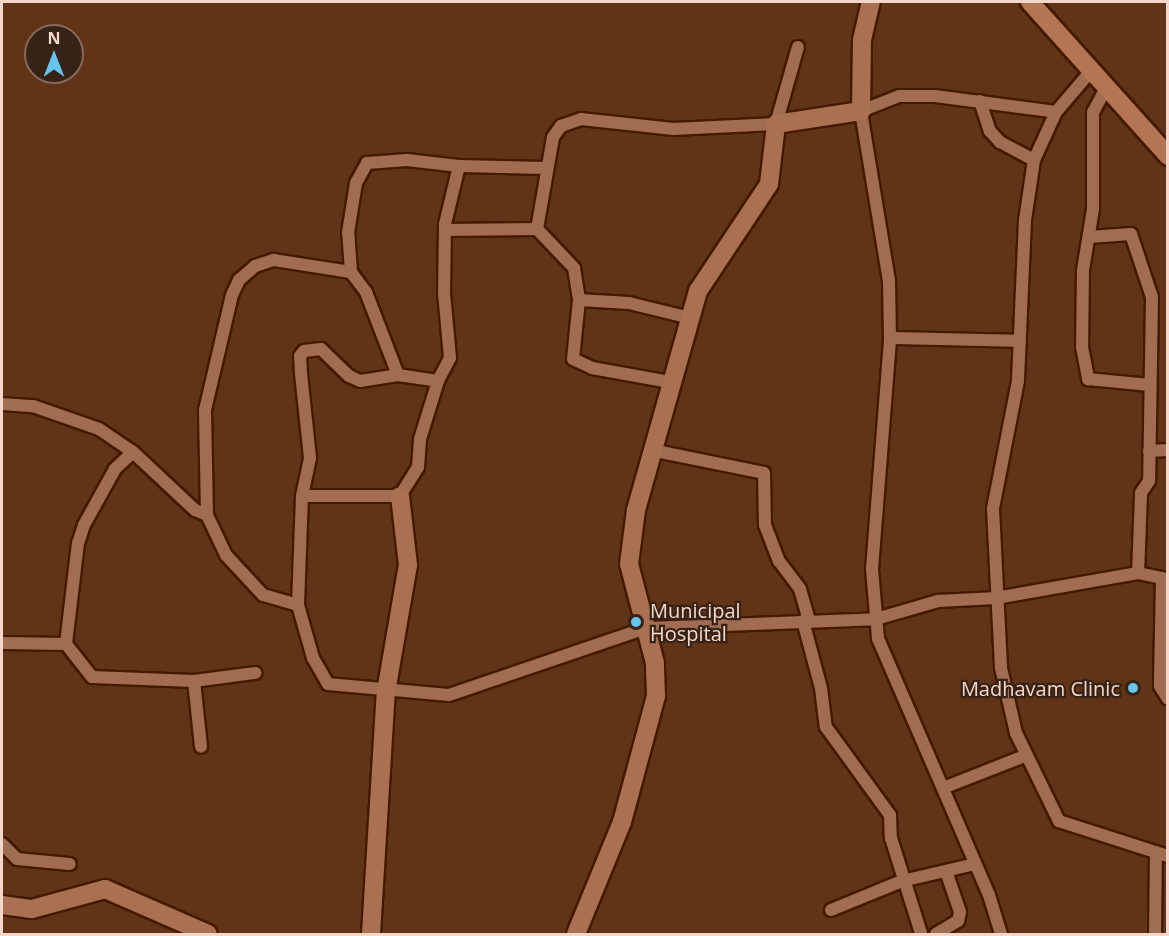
<!DOCTYPE html>
<html>
<head>
<meta charset="utf-8">
<style>
	body { margin:0 }
	#map { position:relative; width:1169px; height:936px; overflow:hidden; background:#613417; font-family:"Open Sans",sans-serif }
	div>[style] { position:absolute }
	.roads { filter:drop-shadow(2px 0 #441900) drop-shadow(-2px 0 #441900) drop-shadow(0 2px #441900) drop-shadow(0 -2px #441900) }
	.street>* { height:12px; margin:-6px; padding:0 6px; transform-origin:6px; border-radius:6px; background:#a06d51 }
	.secondary>* { height:18px; margin:-9px; padding:0 9px; transform-origin:9px; border-radius:9px; background:#a97152 }
	.primary>* { height:18px; margin:-9px; padding:0 9px; transform-origin:9px; border-radius:9px; background:#b37553 }
	.dots>* { width:16px; height:16px; translate:-50% -50%; box-sizing:border-box; border:3px solid #372216; border-radius:50% }
	span { translate:-50% -50%; white-space:nowrap; text-align:center; line-height:1.15; -webkit-text-stroke:4.5px #372216; paint-order:stroke }
	.poi-label { font-size:20px; color:#f4d7c8 }
	.left { translate:0 -50%; text-align:left }
	.right { translate:-100% -50%; text-align:right }
	.frame { position:absolute; inset:0; border:3px solid #f4d7c8; pointer-events:none }
	.north { position:absolute; left:24px; top:24px; width:60px; height:60px; box-sizing:border-box; background:#372216; border:2px solid #836a5d; border-radius:50%; rotate:0deg; font-size:16px; font-weight:700; line-height:24px; text-align:center; color:#f4d7c8 }
	.north::after { content:''; display:block; margin:auto; width:21px; height:27px; background:#67c4ef; clip-path:polygon(50% 0,100% 100%,50% 72%,0 100%) }
</style>
</head>
<body>
<div id="map">
	<div class="roads">
		<div class="street">
			<i style="left:1091px;top:71px;width:54px;rotate:130.5deg"></i>
			<i style="left:1056px;top:112px;width:53px;rotate:114.6deg"></i>
			<i style="left:1034px;top:160px;width:61px;rotate:98.5deg"></i>
			<i style="left:1025px;top:220px;width:161px;rotate:92.5deg"></i>
			<i style="left:1018px;top:381px;width:130px;rotate:101.1deg"></i>
			<i style="left:993px;top:509px;width:159px;rotate:87.1deg"></i>
			<i style="left:1001px;top:668px;width:67px;rotate:77deg"></i>
			<i style="left:1016px;top:733px;width:98px;rotate:64deg"></i>
			<i style="left:1059px;top:821px;width:114px;rotate:17.8deg"></i>
			<i style="left:1106px;top:88px;width:27px;rotate:118deg"></i>
			<i style="left:1093px;top:112px;width:97px;rotate:90deg"></i>
			<i style="left:1093px;top:209px;width:62px;rotate:99.3deg"></i>
			<i style="left:1083px;top:270px;width:77px;rotate:90.7deg"></i>
			<i style="left:1082px;top:347px;width:33px;rotate:79deg"></i>
			<i style="left:1088px;top:379px;width:62px;rotate:5.5deg"></i>
			<i style="left:980px;top:101px;width:32px;rotate:72deg"></i>
			<i style="left:990px;top:131px;width:15px;rotate:48deg"></i>
			<i style="left:1000px;top:142px;width:38px;rotate:28deg"></i>
			<i style="left:459px;top:166px;width:60px;rotate:103.6deg"></i>
			<i style="left:445px;top:224px;width:69px;rotate:90.8deg"></i>
			<i style="left:444px;top:293px;width:65px;rotate:84.7deg"></i>
			<i style="left:450px;top:358px;width:26px;rotate:118deg"></i>
			<i style="left:438px;top:381px;width:61px;rotate:107.2deg"></i>
			<i style="left:420px;top:439px;width:28px;rotate:94deg"></i>
			<i style="left:418px;top:467px;width:34px;rotate:122deg"></i>
			<i style="left:400px;top:496px;width:98px;rotate:180deg"></i>
			<i style="left:302px;top:496px;width:109px;rotate:92.1deg"></i>
			<i style="left:298px;top:605px;width:55px;rotate:74.2deg"></i>
			<i style="left:313px;top:658px;width:30px;rotate:60deg"></i>
			<i style="left:328px;top:684px;width:121px;rotate:5.2deg"></i>
			<i style="left:449px;top:695px;width:208px;rotate:-18.8deg"></i>
			<i style="left:646px;top:628px;width:230px;rotate:-2.2deg"></i>
			<i style="left:876px;top:619px;width:65px;rotate:-16.2deg"></i>
			<i style="left:938px;top:601px;width:58px;rotate:-3deg"></i>
			<i style="left:996px;top:598px;width:144px;rotate:-10deg"></i>
			<i style="left:1138px;top:573px;width:25px;rotate:12deg"></i>
			<i style="left:1162px;top:578px;width:108px;rotate:91.1deg"></i>
			<i style="left:1160px;top:686px;width:15px;rotate:58deg"></i>
			<i style="left:537px;top:229px;width:93px;rotate:-80.1deg"></i>
			<i style="left:553px;top:137px;width:14px;rotate:-54deg"></i>
			<i style="left:561px;top:126px;width:21px;rotate:-19deg"></i>
			<i style="left:581px;top:119px;width:93px;rotate:6.2deg"></i>
			<i style="left:673px;top:129px;width:103px;rotate:-2.8deg"></i>
			<i style="left:776px;top:124px;width:80px;rotate:-74.1deg"></i>
			<i style="left:446px;top:230px;width:91px;rotate:-0.6deg"></i>
			<i style="left:537px;top:229px;width:54px;rotate:46.5deg"></i>
			<i style="left:574px;top:268px;width:32px;rotate:81deg"></i>
			<i style="left:579px;top:300px;width:59px;rotate:95.8deg"></i>
			<i style="left:573px;top:359px;width:21px;rotate:25deg"></i>
			<i style="left:592px;top:368px;width:79px;rotate:10.2deg"></i>
			<i style="left:1089px;top:237px;width:42px;rotate:-4.1deg"></i>
			<i style="left:1131px;top:234px;width:66px;rotate:71.6deg"></i>
			<i style="left:1152px;top:297px;width:184px;rotate:90.9deg"></i>
			<i style="left:1149px;top:481px;width:14px;rotate:124deg"></i>
			<i style="left:1141px;top:493px;width:80px;rotate:92.1deg"></i>
			<i style="left:579px;top:300px;width:50px;rotate:3.4deg"></i>
			<i style="left:629px;top:303px;width:63px;rotate:13.8deg"></i>
			<i style="left:890px;top:338px;width:130px;rotate:1.3deg"></i>
			<i style="left:398px;top:375px;width:89px;rotate:-111.1deg"></i>
			<i style="left:366px;top:292px;width:25px;rotate:-127deg"></i>
			<i style="left:351px;top:272px;width:39px;rotate:-94deg"></i>
			<i style="left:348px;top:233px;width:51px;rotate:-80.9deg"></i>
			<i style="left:356px;top:183px;width:23px;rotate:-61deg"></i>
			<i style="left:367px;top:163px;width:40px;rotate:-4.3deg"></i>
			<i style="left:407px;top:160px;width:52px;rotate:6.6deg"></i>
			<i style="left:459px;top:166px;width:87px;rotate:1.3deg"></i>
			<i style="left:2px;top:404px;width:31px;rotate:4deg"></i>
			<i style="left:33px;top:406px;width:70px;rotate:19.2deg"></i>
			<i style="left:99px;top:429px;width:41px;rotate:34.1deg"></i>
			<i style="left:133px;top:452px;width:85px;rotate:43.1deg"></i>
			<i style="left:195px;top:510px;width:13px;rotate:23deg"></i>
			<i style="left:651px;top:450px;width:115px;rotate:11.5deg"></i>
			<i style="left:764px;top:473px;width:52px;rotate:88.9deg"></i>
			<i style="left:765px;top:525px;width:39px;rotate:69deg"></i>
			<i style="left:779px;top:561px;width:35px;rotate:53deg"></i>
			<i style="left:800px;top:589px;width:33px;rotate:74deg"></i>
			<i style="left:1149px;top:451px;width:19px;rotate:-3deg"></i>
			<i style="left:133px;top:452px;width:25px;rotate:137deg"></i>
			<i style="left:115px;top:469px;width:64px;rotate:119deg"></i>
			<i style="left:84px;top:525px;width:19px;rotate:108deg"></i>
			<i style="left:78px;top:543px;width:102px;rotate:96.8deg"></i>
			<i style="left:66px;top:644px;width:42px;rotate:51.8deg"></i>
			<i style="left:92px;top:677px;width:102px;rotate:2.2deg"></i>
			<i style="left:194px;top:681px;width:62px;rotate:-7.5deg"></i>
			<i style="left:302px;top:496px;width:39px;rotate:-78deg"></i>
			<i style="left:310px;top:458px;width:84px;rotate:-96.1deg"></i>
			<i style="left:301px;top:374px;width:18px;rotate:-93deg"></i>
			<i style="left:300px;top:356px;width:6px;rotate:-51deg"></i>
			<i style="left:304px;top:351px;width:17px;rotate:-7deg"></i>
			<i style="left:321px;top:349px;width:39px;rotate:44deg"></i>
			<i style="left:349px;top:376px;width:12px;rotate:24deg"></i>
			<i style="left:360px;top:381px;width:38px;rotate:-9deg"></i>
			<i style="left:398px;top:375px;width:40px;rotate:8.5deg"></i>
			<i style="left:298px;top:605px;width:36px;rotate:-164deg"></i>
			<i style="left:263px;top:595px;width:54px;rotate:-132.8deg"></i>
			<i style="left:226px;top:555px;width:44px;rotate:-115.4deg"></i>
			<i style="left:207px;top:515px;width:105px;rotate:-91.1deg"></i>
			<i style="left:205px;top:410px;width:118px;rotate:-76.8deg"></i>
			<i style="left:232px;top:295px;width:17px;rotate:-65deg"></i>
			<i style="left:239px;top:280px;width:21px;rotate:-41deg"></i>
			<i style="left:255px;top:266px;width:20px;rotate:-18deg"></i>
			<i style="left:274px;top:260px;width:78px;rotate:8.9deg"></i>
			<i style="left:803px;top:621px;width:69px;rotate:75deg"></i>
			<i style="left:821px;top:688px;width:39px;rotate:83deg"></i>
			<i style="left:826px;top:727px;width:109px;rotate:54deg"></i>
			<i style="left:890px;top:815px;width:23px;rotate:88deg"></i>
			<i style="left:891px;top:838px;width:100px;rotate:72.5deg"></i>
			<i style="left:2px;top:643px;width:64px;rotate:0.9deg"></i>
			<i style="left:194px;top:681px;width:66px;rotate:83.9deg"></i>
			<i style="left:943px;top:788px;width:90px;rotate:-21.4deg"></i>
			<i style="left:2px;top:844px;width:21px;rotate:45deg"></i>
			<i style="left:17px;top:859px;width:53px;rotate:5.4deg"></i>
			<i style="left:831px;top:910px;width:77px;rotate:-22.2deg"></i>
			<i style="left:902px;top:881px;width:75px;rotate:-13.1deg"></i>
			<i style="left:936px;top:934px;width:26px;rotate:-31deg"></i>
			<i style="left:958px;top:921px;width:9px;rotate:-77deg"></i>
			<i style="left:960px;top:912px;width:43px;rotate:-108.9deg"></i>
			<i style="left:1001px;top:934px;width:41px;rotate:-107.1deg"></i>
			<i style="left:989px;top:895px;width:280px;rotate:-113.4deg"></i>
			<i style="left:878px;top:638px;width:69px;rotate:-95deg"></i>
			<i style="left:872px;top:569px;width:232px;rotate:-85.5deg"></i>
			<i style="left:890px;top:338px;width:57px;rotate:-91deg"></i>
			<i style="left:889px;top:281px;width:172px;rotate:-99.4deg"></i>
			<i style="left:861px;top:111px;width:41px;rotate:-21.5deg"></i>
			<i style="left:899px;top:96px;width:36px"></i>
			<i style="left:935px;top:96px;width:122px;rotate:7.5deg"></i>
			<i style="left:1155px;top:934px;width:82px;rotate:-89.3deg"></i>
		</div>
		<div class="secondary">
			<i style="left:2px;top:905px;width:30px;rotate:8deg"></i>
			<i style="left:32px;top:909px;width:76px;rotate:-15.3deg"></i>
			<i style="left:105px;top:889px;width:112px;rotate:23.6deg"></i>
			<i style="left:371px;top:934px;width:242px;rotate:-86.5deg"></i>
			<i style="left:386px;top:692px;width:129px;rotate:-80.2deg"></i>
			<i style="left:408px;top:565px;width:69px;rotate:-96.6deg"></i>
			<i style="left:576px;top:934px;width:121px;rotate:-67.7deg"></i>
			<i style="left:622px;top:822px;width:131px;rotate:-74.9deg"></i>
			<i style="left:656px;top:696px;width:33px;rotate:-92deg"></i>
			<i style="left:655px;top:663px;width:102px;rotate:-104.7deg"></i>
			<i style="left:629px;top:564px;width:54px;rotate:-82.6deg"></i>
			<i style="left:636px;top:510px;width:228px;rotate:-74.2deg"></i>
			<i style="left:698px;top:291px;width:128px;rotate:-56.4deg"></i>
			<i style="left:769px;top:184px;width:60px;rotate:-83.3deg"></i>
			<i style="left:776px;top:124px;width:86px;rotate:-8.7deg"></i>
			<i style="left:861px;top:111px;width:71px;rotate:-89.2deg"></i>
			<i style="left:862px;top:40px;width:39px;rotate:-77deg"></i>
		</div>
		<div class="primary">
			<i style="left:1030px;top:2px;width:207px;rotate:48.1deg"></i>
		</div>
	</div>
	<div class="dots">
		<i style="left:636px;top:622px;background:#67c4ef"></i>
		<i style="left:1133px;top:688px;background:#67c4ef"></i>
	</div>
	<div class="poi-label">
		<span class="left" style="left:650px;top:622px">Municipal<br>Hospital</span>
		<span class="right" style="left:1120px;top:688px">Madhavam Clinic</span>
	</div>
	<div class="frame"></div>
	<div class="north">N</div>
</div>
</body>
</html>
